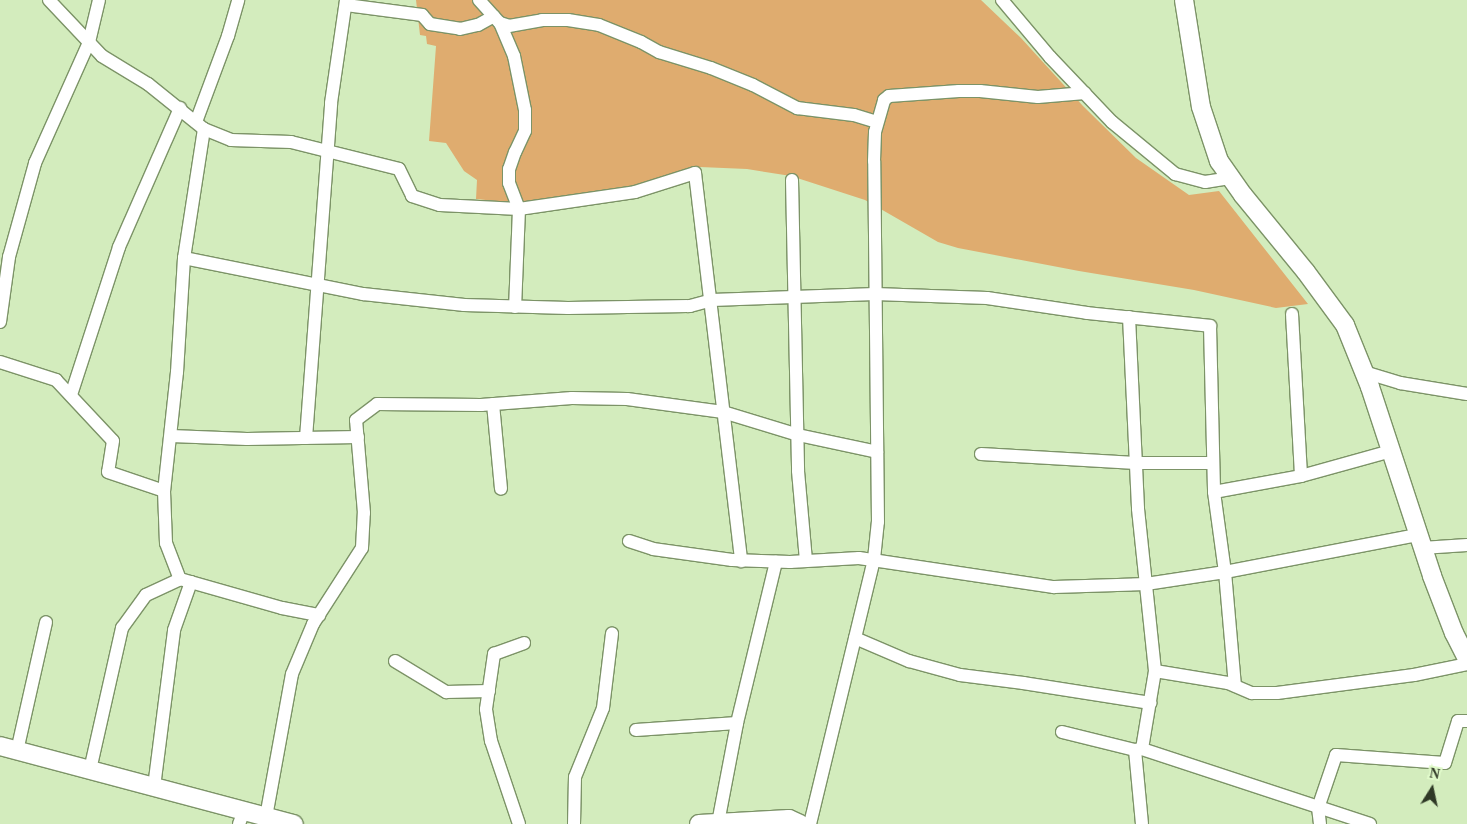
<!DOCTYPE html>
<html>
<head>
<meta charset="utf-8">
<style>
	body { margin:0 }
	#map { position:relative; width:1467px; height:824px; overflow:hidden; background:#d3ecbd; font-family:"Times New Roman",serif }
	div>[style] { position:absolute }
	.green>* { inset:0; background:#dfac6f }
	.roads { filter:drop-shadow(1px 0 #7c9367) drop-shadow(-1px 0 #7c9367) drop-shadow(0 1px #7c9367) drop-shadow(0 -1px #7c9367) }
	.street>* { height:12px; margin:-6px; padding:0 6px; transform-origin:6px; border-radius:6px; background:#fff }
	.secondary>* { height:18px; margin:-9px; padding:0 9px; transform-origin:9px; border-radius:9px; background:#fff }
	span { translate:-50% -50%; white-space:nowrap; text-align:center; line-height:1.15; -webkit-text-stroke:4.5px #e0faca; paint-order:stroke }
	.north { position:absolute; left:1407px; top:764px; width:50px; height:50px; -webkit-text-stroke:4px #e0faca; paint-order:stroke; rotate:10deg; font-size:14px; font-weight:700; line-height:20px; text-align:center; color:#2f3926 }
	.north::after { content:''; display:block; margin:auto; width:18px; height:22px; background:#2f3926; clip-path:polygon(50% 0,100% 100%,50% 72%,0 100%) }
</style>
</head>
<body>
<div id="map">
	<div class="green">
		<i style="clip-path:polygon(416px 0,981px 0,1021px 38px,1083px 106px,1136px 158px,1189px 195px,1219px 191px,1308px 304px,1276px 308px,1194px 290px,1079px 271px,958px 248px,938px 242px,865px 200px,791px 176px,747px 169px,700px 167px,656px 182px,525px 204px,476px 199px,477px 180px,464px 171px,446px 143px,429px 141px,436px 46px,427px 44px,426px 36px,420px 35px)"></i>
	</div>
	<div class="roads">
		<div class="street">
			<i style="left:49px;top:0;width:77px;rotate:46.6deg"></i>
			<i style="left:102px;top:56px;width:54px;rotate:31.3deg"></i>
			<i style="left:148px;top:84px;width:72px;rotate:38.8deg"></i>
			<i style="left:204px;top:129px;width:29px;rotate:22deg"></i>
			<i style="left:231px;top:140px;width:60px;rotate:1.9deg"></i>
			<i style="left:291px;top:142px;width:111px;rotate:14deg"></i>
			<i style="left:399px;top:169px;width:30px;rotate:64deg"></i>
			<i style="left:412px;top:196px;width:29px;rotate:18deg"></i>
			<i style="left:440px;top:205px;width:79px;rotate:2.9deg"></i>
			<i style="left:519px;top:209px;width:117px;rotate:-8.3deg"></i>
			<i style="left:635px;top:192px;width:63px;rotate:-17.6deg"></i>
			<i style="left:695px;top:173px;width:391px;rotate:83.2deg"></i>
			<i style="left:479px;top:0;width:31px;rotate:48deg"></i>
			<i style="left:500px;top:23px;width:9px;rotate:18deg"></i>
			<i style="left:509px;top:26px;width:34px;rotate:-10deg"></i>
			<i style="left:542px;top:20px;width:26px"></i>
			<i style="left:568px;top:20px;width:31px;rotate:9deg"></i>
			<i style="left:599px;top:25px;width:45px;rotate:22deg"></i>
			<i style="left:641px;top:42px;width:21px;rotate:29deg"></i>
			<i style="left:659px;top:52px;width:54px;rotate:17.1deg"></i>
			<i style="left:711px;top:68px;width:45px;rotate:22deg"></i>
			<i style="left:753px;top:85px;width:50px;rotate:27.6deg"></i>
			<i style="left:797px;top:108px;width:57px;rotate:7deg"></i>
			<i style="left:854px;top:115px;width:24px;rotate:17deg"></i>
			<i style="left:1002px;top:0;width:75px;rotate:49.9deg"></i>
			<i style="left:1050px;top:57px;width:90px;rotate:46.4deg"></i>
			<i style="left:1112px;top:122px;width:82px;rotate:39.5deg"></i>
			<i style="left:1175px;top:174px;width:31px;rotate:15deg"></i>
			<i style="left:1205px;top:182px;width:25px;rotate:-9deg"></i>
			<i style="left:346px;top:5px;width:77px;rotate:7.5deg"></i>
			<i style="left:422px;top:15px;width:12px;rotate:48deg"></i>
			<i style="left:430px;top:24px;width:30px;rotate:9deg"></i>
			<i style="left:460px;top:29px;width:18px;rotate:-13deg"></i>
			<i style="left:478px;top:25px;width:18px;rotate:-29deg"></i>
			<i style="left:500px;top:23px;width:36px;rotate:67deg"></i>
			<i style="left:514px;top:56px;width:55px;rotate:78.5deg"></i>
			<i style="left:525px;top:110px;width:21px;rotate:90deg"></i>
			<i style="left:525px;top:131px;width:23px;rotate:115deg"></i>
			<i style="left:515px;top:152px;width:18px;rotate:109deg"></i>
			<i style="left:509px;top:169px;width:14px;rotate:90deg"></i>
			<i style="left:509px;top:183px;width:28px;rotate:69deg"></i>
			<i style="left:519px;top:209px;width:98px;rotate:92.3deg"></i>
			<i style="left:196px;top:122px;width:92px;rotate:-69.6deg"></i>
			<i style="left:228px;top:36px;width:37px;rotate:-74deg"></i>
			<i style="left:204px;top:129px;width:131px;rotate:98.8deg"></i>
			<i style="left:184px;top:258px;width:114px;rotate:93.5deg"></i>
			<i style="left:177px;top:372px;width:120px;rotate:96.2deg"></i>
			<i style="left:164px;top:491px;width:52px;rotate:87.8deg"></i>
			<i style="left:166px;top:543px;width:39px;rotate:69deg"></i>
			<i style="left:180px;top:579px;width:106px;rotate:15.9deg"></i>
			<i style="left:282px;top:608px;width:38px;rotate:11deg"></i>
			<i style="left:792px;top:180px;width:291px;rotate:88.8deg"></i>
			<i style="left:798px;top:471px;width:90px;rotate:84.9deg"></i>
			<i style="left:184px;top:258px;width:183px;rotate:11.4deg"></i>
			<i style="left:363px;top:294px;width:102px;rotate:6.2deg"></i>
			<i style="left:464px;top:305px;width:104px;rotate:1.7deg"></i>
			<i style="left:568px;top:308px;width:122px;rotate:-0.9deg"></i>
			<i style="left:690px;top:306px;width:23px;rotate:-15deg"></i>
			<i style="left:712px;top:300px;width:163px;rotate:-2.1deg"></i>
			<i style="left:875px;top:294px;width:112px;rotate:2deg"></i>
			<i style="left:987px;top:298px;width:101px;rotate:8.5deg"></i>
			<i style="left:1087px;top:313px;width:124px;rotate:6deg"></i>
			<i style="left:1210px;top:326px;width:166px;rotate:88.6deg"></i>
			<i style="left:1214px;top:492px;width:81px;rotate:82.2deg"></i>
			<i style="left:1225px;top:572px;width:114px;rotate:85deg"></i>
			<i style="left:1292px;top:314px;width:162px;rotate:86.8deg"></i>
			<i style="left:1129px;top:317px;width:192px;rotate:87.3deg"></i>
			<i style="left:1138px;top:509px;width:163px;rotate:84deg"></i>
			<i style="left:1155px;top:671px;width:79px;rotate:99.5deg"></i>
			<i style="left:0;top:322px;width:66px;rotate:-82.1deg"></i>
			<i style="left:9px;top:257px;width:98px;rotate:-74.5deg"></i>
			<i style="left:35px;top:163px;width:133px;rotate:-65.9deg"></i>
			<i style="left:89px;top:42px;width:43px;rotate:-76.6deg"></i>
			<i style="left:0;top:362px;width:59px;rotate:17.8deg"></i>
			<i style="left:56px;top:380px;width:83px;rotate:46.9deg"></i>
			<i style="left:113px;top:441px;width:31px;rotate:99deg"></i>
			<i style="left:108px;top:472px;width:59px;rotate:18.7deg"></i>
			<i style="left:1364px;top:372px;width:38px;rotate:17deg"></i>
			<i style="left:1400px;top:383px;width:68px;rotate:9.3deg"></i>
			<i style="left:71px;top:395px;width:156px;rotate:-72deg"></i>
			<i style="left:119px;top:247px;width:152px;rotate:-66.3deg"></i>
			<i style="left:493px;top:404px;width:85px;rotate:84.6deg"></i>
			<i style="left:171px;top:436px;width:76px;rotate:2.3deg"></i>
			<i style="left:247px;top:439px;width:111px;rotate:-1deg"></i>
			<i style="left:306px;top:438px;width:336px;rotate:-85.7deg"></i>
			<i style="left:331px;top:103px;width:104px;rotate:-81.7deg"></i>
			<i style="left:981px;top:454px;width:155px;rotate:3.3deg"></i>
			<i style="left:1136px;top:463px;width:77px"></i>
			<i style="left:1214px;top:492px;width:88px;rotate:-10.4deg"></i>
			<i style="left:1301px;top:476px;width:93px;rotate:-15.5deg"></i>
			<i style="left:629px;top:541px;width:25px;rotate:18deg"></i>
			<i style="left:653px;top:549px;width:80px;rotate:7.9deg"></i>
			<i style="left:732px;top:560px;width:58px;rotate:2deg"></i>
			<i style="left:790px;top:562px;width:69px;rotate:-3.3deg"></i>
			<i style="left:859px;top:558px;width:197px;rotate:8.5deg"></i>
			<i style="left:1054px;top:587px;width:92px;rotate:-1.9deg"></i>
			<i style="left:1146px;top:584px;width:80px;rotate:-8.6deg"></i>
			<i style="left:1225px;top:572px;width:197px;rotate:-10.9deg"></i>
			<i style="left:1422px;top:548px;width:45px;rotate:-3.8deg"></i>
			<i style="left:855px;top:638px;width:59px;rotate:23.1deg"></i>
			<i style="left:909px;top:661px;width:53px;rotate:15.4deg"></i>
			<i style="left:960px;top:675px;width:64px;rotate:7.2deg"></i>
			<i style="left:1023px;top:683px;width:129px;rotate:8.9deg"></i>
			<i style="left:395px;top:661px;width:60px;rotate:31.3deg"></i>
			<i style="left:446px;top:692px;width:43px;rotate:-1.3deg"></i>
			<i style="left:1155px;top:671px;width:74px;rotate:9.3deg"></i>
			<i style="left:1228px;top:683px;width:26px;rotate:23deg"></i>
			<i style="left:1252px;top:693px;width:25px"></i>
			<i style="left:1277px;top:693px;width:138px;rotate:-7.5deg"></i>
			<i style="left:1414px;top:675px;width:54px;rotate:-11.7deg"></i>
			<i style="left:636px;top:730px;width:101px;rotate:-4deg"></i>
			<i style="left:1062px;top:732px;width:75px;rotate:13.9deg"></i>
			<i style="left:1135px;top:750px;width:7px;rotate:-8deg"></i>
			<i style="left:1142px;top:749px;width:240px;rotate:18.2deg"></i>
			<i style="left:1135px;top:750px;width:74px;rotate:84.6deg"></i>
			<i style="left:17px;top:751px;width:132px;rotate:-77.3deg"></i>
			<i style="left:90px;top:770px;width:146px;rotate:-77.3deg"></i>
			<i style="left:122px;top:628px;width:41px;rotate:-54deg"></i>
			<i style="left:146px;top:595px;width:38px;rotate:-25deg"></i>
			<i style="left:154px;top:787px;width:158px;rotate:-82.7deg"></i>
			<i style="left:174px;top:630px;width:51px;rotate:-70.5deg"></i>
			<i style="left:266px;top:817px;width:145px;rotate:-79.7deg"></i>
			<i style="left:292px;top:674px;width:54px;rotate:-67.2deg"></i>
			<i style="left:313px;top:624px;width:90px;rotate:-57.2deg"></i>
			<i style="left:362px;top:548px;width:35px;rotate:-87deg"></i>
			<i style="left:364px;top:513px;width:93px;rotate:-94.9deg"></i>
			<i style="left:356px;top:420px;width:26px;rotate:-37deg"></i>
			<i style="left:377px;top:404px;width:104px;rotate:0.6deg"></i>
			<i style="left:481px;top:405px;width:91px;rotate:-4.4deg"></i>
			<i style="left:572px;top:398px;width:55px;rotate:1deg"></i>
			<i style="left:627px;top:399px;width:97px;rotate:7.7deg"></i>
			<i style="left:723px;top:412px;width:78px;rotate:17deg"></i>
			<i style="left:798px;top:435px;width:81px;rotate:12.1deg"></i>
			<i style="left:718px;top:823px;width:102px;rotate:-79.2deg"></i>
			<i style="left:737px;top:723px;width:166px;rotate:-76.4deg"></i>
			<i style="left:239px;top:824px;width:14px;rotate:-69deg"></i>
			<i style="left:519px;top:824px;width:88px;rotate:-108.6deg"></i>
			<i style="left:491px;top:741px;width:32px;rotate:-99deg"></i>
			<i style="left:486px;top:709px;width:56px;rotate:-81.7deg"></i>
			<i style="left:494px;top:654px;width:32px;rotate:-20deg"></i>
			<i style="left:574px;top:824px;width:47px;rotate:-88.8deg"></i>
			<i style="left:575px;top:777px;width:74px;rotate:-67.9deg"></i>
			<i style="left:603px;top:708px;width:75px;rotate:-83.1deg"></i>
			<i style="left:810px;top:824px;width:273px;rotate:-76.4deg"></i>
			<i style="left:874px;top:559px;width:37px;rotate:-84deg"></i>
			<i style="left:878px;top:522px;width:361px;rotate:-90.6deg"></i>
			<i style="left:874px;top:161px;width:29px;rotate:-88deg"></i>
			<i style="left:875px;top:132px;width:33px;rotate:-74deg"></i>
			<i style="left:884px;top:100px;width:6px;rotate:-39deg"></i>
			<i style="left:889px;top:96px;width:70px;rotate:-4.1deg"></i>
			<i style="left:959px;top:91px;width:21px"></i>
			<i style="left:980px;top:91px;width:58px;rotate:5.9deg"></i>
			<i style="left:1038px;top:97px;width:47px;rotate:-4.9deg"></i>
			<i style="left:1320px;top:824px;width:16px;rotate:-97deg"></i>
			<i style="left:1318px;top:808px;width:56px;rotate:-71.2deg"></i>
			<i style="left:1336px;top:755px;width:109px;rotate:4.2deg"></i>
			<i style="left:1445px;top:763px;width:44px;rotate:-72.8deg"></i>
			<i style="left:1458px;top:721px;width:9px"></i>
		</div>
		<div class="secondary">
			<i style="left:1184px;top:0;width:108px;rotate:81deg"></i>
			<i style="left:1201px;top:107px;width:57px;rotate:71.6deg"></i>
			<i style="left:1219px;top:161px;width:42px;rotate:54.8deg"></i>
			<i style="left:1243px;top:195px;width:99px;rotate:50.7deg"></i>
			<i style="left:1306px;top:272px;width:66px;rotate:53.7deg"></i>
			<i style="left:1345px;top:325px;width:67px;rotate:68deg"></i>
			<i style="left:1370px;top:387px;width:199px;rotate:71.8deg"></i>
			<i style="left:1432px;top:576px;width:61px;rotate:68.9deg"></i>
			<i style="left:1454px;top:633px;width:29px;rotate:63deg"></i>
			<i style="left:0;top:746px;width:304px;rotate:14.9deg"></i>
			<i style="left:699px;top:824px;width:90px;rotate:-3.2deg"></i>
			<i style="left:789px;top:819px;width:12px;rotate:24deg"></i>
		</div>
	</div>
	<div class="north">N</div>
</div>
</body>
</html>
